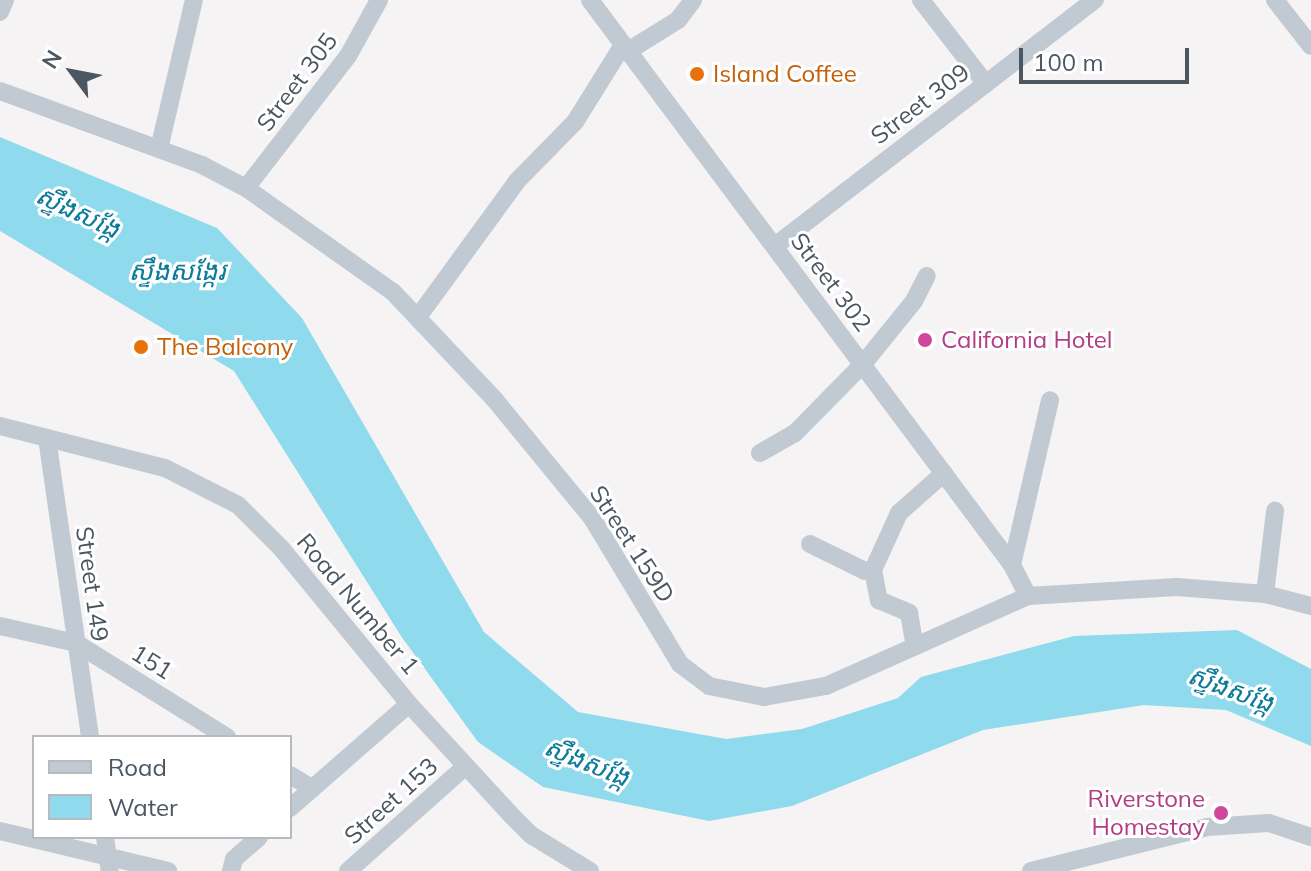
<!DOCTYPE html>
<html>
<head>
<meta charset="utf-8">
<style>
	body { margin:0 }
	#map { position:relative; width:1311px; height:871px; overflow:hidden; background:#f5f3f3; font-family:Mulish,"Noto Sans Khmer",sans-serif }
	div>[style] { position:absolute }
	.water>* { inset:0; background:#90daee }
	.minor>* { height:18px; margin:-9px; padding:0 9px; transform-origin:9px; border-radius:9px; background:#c1cad2 }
	.dots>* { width:22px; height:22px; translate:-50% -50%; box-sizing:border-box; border:4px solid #fff; border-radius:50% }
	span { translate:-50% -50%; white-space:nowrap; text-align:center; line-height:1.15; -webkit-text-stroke:6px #fff; paint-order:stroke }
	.food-label { font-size:24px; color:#c56008 }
	.left { translate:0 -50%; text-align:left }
	.street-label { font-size:24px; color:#4a5661 }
	.hotel-label { font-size:24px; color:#b23c85 }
	.right { translate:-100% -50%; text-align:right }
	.water-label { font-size:26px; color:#0c7c9b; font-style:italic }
	.legend { position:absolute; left:32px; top:735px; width:260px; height:104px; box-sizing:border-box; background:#fff; border:2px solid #b7bbc0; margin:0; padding:10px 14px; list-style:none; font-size:24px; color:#4a5661 }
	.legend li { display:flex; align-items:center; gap:16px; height:40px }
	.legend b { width:40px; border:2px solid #b7bbc0 }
	.north { position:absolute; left:32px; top:32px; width:80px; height:80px; -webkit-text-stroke:6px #fff; paint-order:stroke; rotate:302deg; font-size:22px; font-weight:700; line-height:32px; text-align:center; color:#4a5661 }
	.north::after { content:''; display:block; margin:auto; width:28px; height:36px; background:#4a5661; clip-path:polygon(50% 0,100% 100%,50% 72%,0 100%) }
	.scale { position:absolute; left:1019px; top:48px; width:170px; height:36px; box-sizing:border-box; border:4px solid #4a5661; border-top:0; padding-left:10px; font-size:24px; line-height:28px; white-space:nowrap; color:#4a5661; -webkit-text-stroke:6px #fff; paint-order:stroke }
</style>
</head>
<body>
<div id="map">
	<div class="water">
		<i style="clip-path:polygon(0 137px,217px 228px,302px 318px,484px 632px,578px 712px,726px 739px,802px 729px,898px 698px,921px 677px,1074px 636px,1237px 630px,1311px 669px,1311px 746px,1226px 710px,1144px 705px,983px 730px,792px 806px,709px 821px,543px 787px,478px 742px,401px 636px,234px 371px,0 231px)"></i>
	</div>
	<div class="minor">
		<i style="left:590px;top:0;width:705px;rotate:53.24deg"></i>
		<i style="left:1012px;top:565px;width:35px;rotate:63deg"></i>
		<i style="left:921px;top:0;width:106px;rotate:52.3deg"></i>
		<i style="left:1275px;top:0;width:58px;rotate:52deg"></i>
		<i style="left:0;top:12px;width:13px;rotate:-67deg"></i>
		<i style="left:628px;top:51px;width:59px;rotate:-31.8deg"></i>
		<i style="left:678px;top:20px;width:25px;rotate:-53deg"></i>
		<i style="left:0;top:91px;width:215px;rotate:20.1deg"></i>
		<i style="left:202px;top:165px;width:50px;rotate:27.6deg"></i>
		<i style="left:246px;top:188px;width:180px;rotate:35.3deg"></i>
		<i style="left:393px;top:292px;width:149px;rotate:46.6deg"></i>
		<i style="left:495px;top:400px;width:153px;rotate:50.6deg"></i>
		<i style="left:592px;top:518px;width:170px;rotate:58.9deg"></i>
		<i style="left:680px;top:664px;width:36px;rotate:37deg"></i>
		<i style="left:709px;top:686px;width:56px;rotate:11.3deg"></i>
		<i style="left:764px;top:697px;width:63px;rotate:-10.1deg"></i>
		<i style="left:826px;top:686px;width:221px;rotate:-24deg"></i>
		<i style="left:1028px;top:596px;width:149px;rotate:-3.5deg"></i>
		<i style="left:1177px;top:587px;width:88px;rotate:4.5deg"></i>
		<i style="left:1265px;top:594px;width:48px;rotate:14.6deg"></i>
		<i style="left:159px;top:149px;width:153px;rotate:-76.8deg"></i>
		<i style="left:246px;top:188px;width:167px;rotate:-52.3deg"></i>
		<i style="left:348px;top:56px;width:64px;rotate:-61deg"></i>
		<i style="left:775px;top:246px;width:404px;rotate:-37.6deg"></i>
		<i style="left:418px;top:317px;width:168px;rotate:-53.9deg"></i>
		<i style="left:517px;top:181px;width:83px;rotate:-45.5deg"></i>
		<i style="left:575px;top:122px;width:91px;rotate:-58.1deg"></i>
		<i style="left:0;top:426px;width:170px;rotate:14.3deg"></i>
		<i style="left:165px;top:468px;width:82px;rotate:26.9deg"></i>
		<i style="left:238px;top:505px;width:61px;rotate:45deg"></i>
		<i style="left:281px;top:548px;width:202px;rotate:50.6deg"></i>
		<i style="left:409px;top:704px;width:149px;rotate:47.4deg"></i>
		<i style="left:510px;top:814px;width:30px;rotate:45deg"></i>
		<i style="left:531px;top:835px;width:69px;rotate:31.4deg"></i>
		<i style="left:47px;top:438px;width:302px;rotate:81.8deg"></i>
		<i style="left:760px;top:453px;width:40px;rotate:-29.7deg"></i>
		<i style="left:795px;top:433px;width:97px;rotate:-45.4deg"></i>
		<i style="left:863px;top:364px;width:81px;rotate:-51deg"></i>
		<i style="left:914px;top:301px;width:28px;rotate:-63deg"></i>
		<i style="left:810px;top:544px;width:61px;rotate:26.1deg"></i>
		<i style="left:865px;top:571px;width:8px;rotate:-7deg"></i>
		<i style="left:873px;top:570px;width:63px;rotate:-65.5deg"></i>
		<i style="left:899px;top:513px;width:60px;rotate:-41.6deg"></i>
		<i style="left:1012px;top:565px;width:169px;rotate:-77deg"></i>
		<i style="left:873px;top:570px;width:31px;rotate:79deg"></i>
		<i style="left:879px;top:600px;width:33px;rotate:23deg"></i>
		<i style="left:909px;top:613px;width:34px;rotate:80deg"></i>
		<i style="left:1265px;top:594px;width:84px;rotate:-83.1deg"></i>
		<i style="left:0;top:626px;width:78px;rotate:12.6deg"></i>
		<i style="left:76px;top:643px;width:178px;rotate:31.9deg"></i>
		<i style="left:290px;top:775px;width:26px;rotate:31deg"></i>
		<i style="left:290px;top:808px;width:158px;rotate:-41.2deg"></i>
		<i style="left:0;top:831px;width:173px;rotate:13.4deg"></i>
		<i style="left:105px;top:837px;width:34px;rotate:82deg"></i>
		<i style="left:231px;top:871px;width:12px;rotate:-76deg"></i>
		<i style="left:234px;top:859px;width:33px;rotate:-41deg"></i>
		<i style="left:348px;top:871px;width:158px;rotate:-41.7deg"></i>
		<i style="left:1031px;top:871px;width:181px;rotate:-14deg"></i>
		<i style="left:1207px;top:827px;width:62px;rotate:-3.7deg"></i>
		<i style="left:1269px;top:823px;width:44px;rotate:18.4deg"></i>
	</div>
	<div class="dots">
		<i style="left:697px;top:74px;background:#e8710a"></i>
		<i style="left:925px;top:340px;background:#d1479c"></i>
		<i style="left:141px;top:347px;background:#e8710a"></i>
		<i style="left:1221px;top:813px;background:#d1479c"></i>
	</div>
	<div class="food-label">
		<span class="left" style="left:713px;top:74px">Island Coffee</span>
		<span class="left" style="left:157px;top:347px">The Balcony</span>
	</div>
	<div class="street-label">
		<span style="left:297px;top:82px;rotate:-53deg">Street 305</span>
		<span style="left:920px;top:104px;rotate:-37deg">Street 309</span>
		<span style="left:831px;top:282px;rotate:53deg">Street 302</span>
		<span style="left:632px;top:544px;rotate:57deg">Street 159D</span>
		<span style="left:92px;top:584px;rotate:82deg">Street 149</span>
		<span style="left:358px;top:604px;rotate:50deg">Road Number 1</span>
		<span style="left:152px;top:662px;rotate:32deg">151</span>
		<span style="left:391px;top:801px;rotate:-42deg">Street 153</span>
	</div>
	<div class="hotel-label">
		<span class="left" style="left:941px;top:340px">California Hotel</span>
		<span class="right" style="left:1205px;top:813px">Riverstone<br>Homestay</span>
	</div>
	<div class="water-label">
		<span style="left:78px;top:212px;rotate:25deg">ស្ទឹងសង្កែ</span>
		<span style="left:177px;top:271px">ស្ទឹងសង្កែរ</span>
		<span style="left:1231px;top:689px;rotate:20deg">ស្ទឹងសង្កែ</span>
		<span style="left:587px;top:762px;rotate:22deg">ស្ទឹងសង្កែ</span>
	</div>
	<ul class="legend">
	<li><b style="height:10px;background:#c1cad2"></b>Road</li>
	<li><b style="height:22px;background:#90daee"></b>Water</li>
	</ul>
	<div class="north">N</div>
	<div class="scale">100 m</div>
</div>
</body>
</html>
